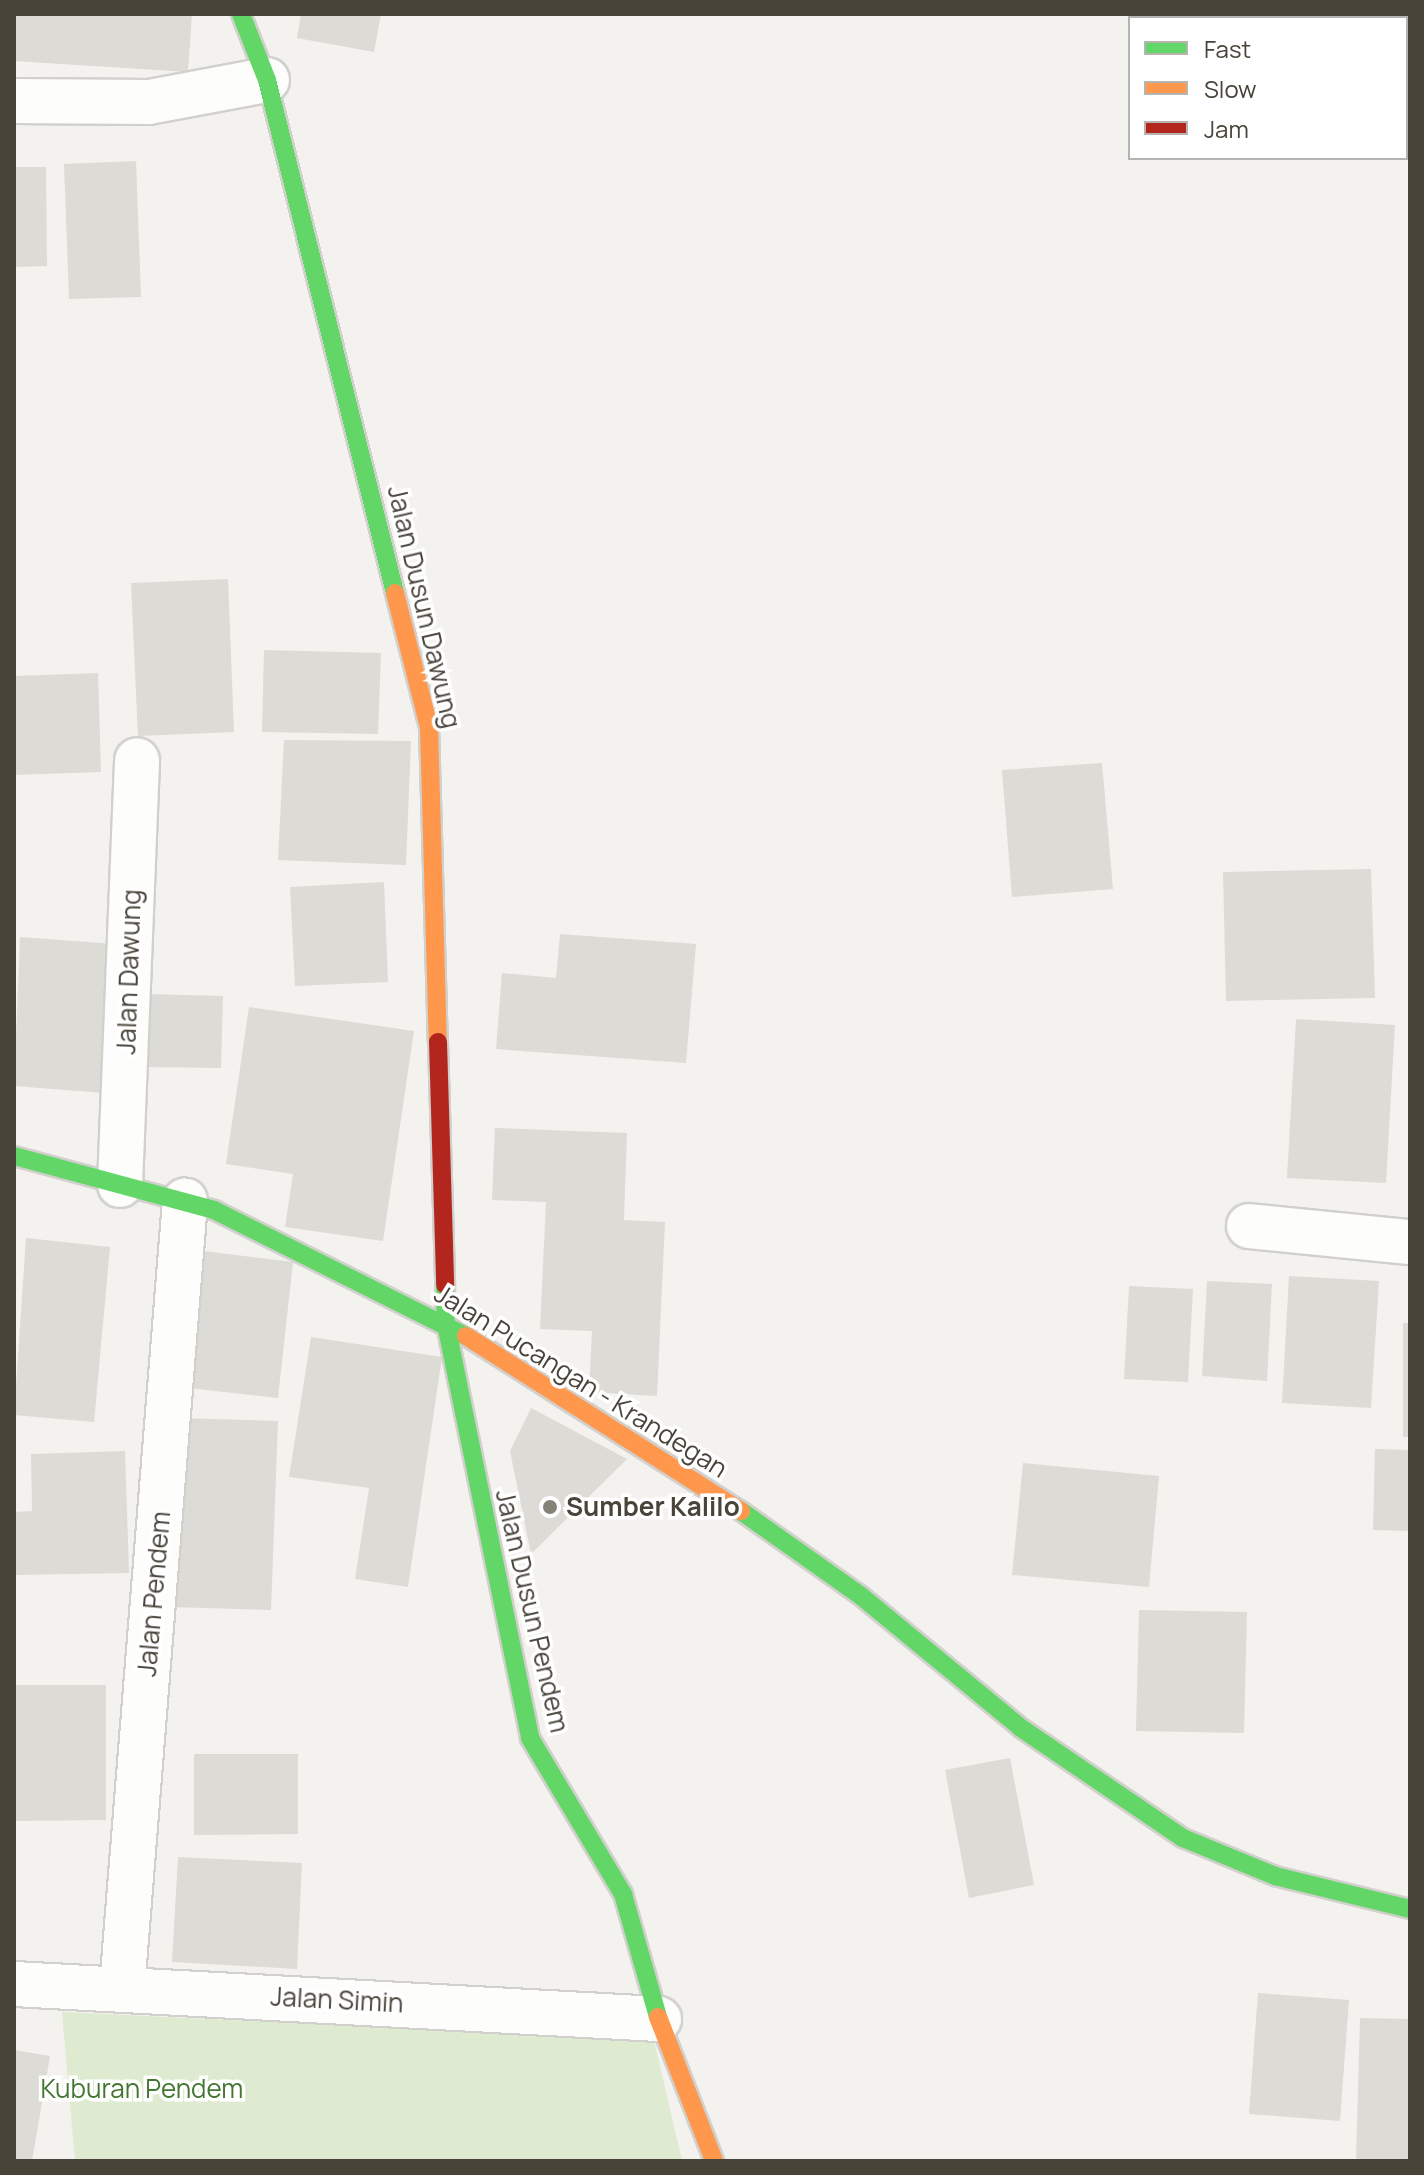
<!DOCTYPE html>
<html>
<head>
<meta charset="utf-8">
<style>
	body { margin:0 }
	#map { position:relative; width:1424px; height:2175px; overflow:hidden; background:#f3f2ee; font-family:Manrope,sans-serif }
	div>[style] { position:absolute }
	.green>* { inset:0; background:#deebd1 }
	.building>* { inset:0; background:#dcdbd6 }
	.roads { filter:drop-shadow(2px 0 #d1d0cc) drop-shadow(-2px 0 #d1d0cc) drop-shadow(0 2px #d1d0cc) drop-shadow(0 -2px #d1d0cc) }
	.street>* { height:44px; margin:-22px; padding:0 22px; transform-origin:22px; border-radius:22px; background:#fdfdfc }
	.fast>* { height:18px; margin:-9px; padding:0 9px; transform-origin:9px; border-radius:9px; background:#63d668 }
	.slow>* { height:18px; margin:-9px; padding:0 9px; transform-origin:9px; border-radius:9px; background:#ff974d }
	.jam>* { height:18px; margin:-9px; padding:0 9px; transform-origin:9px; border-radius:9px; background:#b3261e }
	.dots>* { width:22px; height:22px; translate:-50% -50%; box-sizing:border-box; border:4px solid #fff; border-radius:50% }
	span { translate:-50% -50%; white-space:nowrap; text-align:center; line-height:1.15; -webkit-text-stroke:7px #fff; paint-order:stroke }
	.street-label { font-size:26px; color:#49443a }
	.poi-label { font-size:26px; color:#49443a; font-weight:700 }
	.left { translate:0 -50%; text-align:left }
	.park-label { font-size:26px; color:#447631 }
	.frame { position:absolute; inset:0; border:16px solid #49443a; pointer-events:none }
	.legend { position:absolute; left:1128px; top:16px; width:280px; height:144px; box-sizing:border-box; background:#fff; border:2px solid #b6b4b0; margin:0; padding:10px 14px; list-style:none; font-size:24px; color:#49443a }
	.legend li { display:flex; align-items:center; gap:16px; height:40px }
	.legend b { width:40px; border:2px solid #b6b4b0 }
</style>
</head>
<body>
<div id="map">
	<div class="green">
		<i style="clip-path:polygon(62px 2012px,654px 2040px,682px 2161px,75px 2161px)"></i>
	</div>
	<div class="building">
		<i style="clip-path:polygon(14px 14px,192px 14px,188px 72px,14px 61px)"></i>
		<i style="clip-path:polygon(301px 14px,381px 14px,374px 52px,297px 38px)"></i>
		<i style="clip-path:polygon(136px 161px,141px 297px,69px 299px,64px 164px)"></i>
		<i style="clip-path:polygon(14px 167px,46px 167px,47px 266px,14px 267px)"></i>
		<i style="clip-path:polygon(228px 579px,234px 732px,138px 736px,131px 583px)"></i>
		<i style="clip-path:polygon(264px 650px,381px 653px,378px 734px,262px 732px)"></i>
		<i style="clip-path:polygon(98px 673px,101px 772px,14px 775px,14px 676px)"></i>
		<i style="clip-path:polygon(284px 740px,411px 741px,406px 865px,278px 860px)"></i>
		<i style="clip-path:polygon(1102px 763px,1113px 889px,1012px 897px,1002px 770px)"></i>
		<i style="clip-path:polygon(1371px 869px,1375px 998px,1226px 1001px,1223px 872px)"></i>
		<i style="clip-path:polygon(384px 882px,388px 982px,295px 986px,290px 887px)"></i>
		<i style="clip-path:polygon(560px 934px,696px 944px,686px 1063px,496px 1049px,502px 973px,556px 978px)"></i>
		<i style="clip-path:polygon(20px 937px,115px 944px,104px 1093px,14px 1086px)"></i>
		<i style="clip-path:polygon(146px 994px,223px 996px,221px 1068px,144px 1067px)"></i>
		<i style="clip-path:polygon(249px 1007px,414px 1031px,383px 1241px,285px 1227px,293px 1174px,226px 1164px)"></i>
		<i style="clip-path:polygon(1296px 1019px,1395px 1025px,1386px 1183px,1287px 1178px)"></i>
		<i style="clip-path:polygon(495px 1128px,627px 1133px,624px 1220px,665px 1222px,657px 1396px,589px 1392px,592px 1331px,540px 1329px,546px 1202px,492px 1200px)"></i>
		<i style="clip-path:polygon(26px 1238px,110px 1247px,94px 1422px,14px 1415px)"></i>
		<i style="clip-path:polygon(204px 1251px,293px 1262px,278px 1398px,188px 1388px)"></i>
		<i style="clip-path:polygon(1289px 1276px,1379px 1281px,1371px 1408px,1282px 1403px)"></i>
		<i style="clip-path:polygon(1207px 1281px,1272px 1284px,1267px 1381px,1202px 1376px)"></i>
		<i style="clip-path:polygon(1129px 1286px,1193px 1289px,1188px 1382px,1124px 1379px)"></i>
		<i style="clip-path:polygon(1403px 1323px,1410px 1323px,1410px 1437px,1403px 1437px)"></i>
		<i style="clip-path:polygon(311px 1337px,442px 1357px,408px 1587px,355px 1579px,369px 1488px,289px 1477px)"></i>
		<i style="clip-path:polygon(531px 1408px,627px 1459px,531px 1554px,510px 1451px)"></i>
		<i style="clip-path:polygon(178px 1418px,278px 1421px,271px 1610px,171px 1607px)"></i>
		<i style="clip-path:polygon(1375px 1449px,1410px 1450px,1410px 1531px,1373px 1530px)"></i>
		<i style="clip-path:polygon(125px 1451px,129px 1573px,16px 1575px,15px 1512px,32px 1511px,31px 1454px)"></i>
		<i style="clip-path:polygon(1023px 1463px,1159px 1476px,1149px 1587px,1012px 1575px)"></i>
		<i style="clip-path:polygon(1139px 1610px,1247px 1612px,1244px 1733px,1136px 1731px)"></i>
		<i style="clip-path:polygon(14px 1685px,106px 1685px,106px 1820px,14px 1821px)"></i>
		<i style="clip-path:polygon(194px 1754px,298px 1754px,298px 1834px,194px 1835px)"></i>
		<i style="clip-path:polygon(1010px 1758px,1034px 1885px,969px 1898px,945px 1770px)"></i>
		<i style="clip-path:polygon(178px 1857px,302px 1863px,297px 1969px,172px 1962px)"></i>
		<i style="clip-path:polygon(1258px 1993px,1349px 2000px,1340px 2121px,1249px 2114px)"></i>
		<i style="clip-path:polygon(1360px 2018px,1410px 2019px,1410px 2161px,1356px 2161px)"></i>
		<i style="clip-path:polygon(14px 2050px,50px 2056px,32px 2161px,14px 2161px)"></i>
	</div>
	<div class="roads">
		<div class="street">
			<i style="left:14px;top:101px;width:135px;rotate:0.4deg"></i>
			<i style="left:149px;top:102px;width:120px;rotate:-10.6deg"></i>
			<i style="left:120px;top:1185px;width:425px;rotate:-87.7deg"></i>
			<i style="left:1249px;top:1226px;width:162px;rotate:5.7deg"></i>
			<i style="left:14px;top:1984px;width:646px;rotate:3.11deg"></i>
			<i style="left:122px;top:1988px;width:790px;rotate:-85.42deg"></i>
		</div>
		<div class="fast">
			<i style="left:241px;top:14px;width:71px;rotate:68.5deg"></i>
			<i style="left:267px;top:80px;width:529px;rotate:75.99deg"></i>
			<i style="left:14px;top:1156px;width:207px;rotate:15.1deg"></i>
			<i style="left:214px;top:1210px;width:282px;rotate:26.6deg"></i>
			<i style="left:445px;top:1285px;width:39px;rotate:89deg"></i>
			<i style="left:446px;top:1324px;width:422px;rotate:78.5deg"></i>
			<i style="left:530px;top:1738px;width:182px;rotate:59.2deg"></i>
			<i style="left:623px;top:1894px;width:128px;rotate:74.1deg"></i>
			<i style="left:741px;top:1511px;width:147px;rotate:35.3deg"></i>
			<i style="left:861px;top:1596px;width:207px;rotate:39.5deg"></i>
			<i style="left:1021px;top:1728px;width:196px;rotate:34.2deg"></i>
			<i style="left:1183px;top:1838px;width:100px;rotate:22.4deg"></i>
			<i style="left:1275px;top:1876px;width:139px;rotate:13.7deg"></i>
		</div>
		<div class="slow">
			<i style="left:395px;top:593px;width:138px;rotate:75.8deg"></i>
			<i style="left:429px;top:727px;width:315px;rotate:88.4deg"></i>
			<i style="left:466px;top:1336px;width:326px;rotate:32.5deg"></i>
			<i style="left:658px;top:2017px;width:155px;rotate:68.7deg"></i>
		</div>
		<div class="jam">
			<i style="left:438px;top:1042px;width:243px;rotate:88.3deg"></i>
		</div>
	</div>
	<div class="dots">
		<i style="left:550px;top:1507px;background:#848179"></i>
	</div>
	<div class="street-label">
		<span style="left:424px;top:607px;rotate:77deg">Jalan Dusun Dawung</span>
		<span style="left:129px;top:972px;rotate:-88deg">Jalan Dawung</span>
		<span style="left:581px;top:1381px;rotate:32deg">Jalan Pucangan - Krandegan</span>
		<span style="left:154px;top:1594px;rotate:-85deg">Jalan Pendem</span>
		<span style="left:532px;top:1611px;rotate:77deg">Jalan Dusun Pendem</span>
		<span style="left:337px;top:2000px;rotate:3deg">Jalan Simin</span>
	</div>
	<div class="poi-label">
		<span class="left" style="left:566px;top:1507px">Sumber Kalilo</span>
	</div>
	<div class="park-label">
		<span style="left:142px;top:2089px">Kuburan Pendem</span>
	</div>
	<div class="frame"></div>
	<ul class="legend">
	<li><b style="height:10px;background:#63d668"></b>Fast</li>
	<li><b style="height:10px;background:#ff974d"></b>Slow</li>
	<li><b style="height:10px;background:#b3261e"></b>Jam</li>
	</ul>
</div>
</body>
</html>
